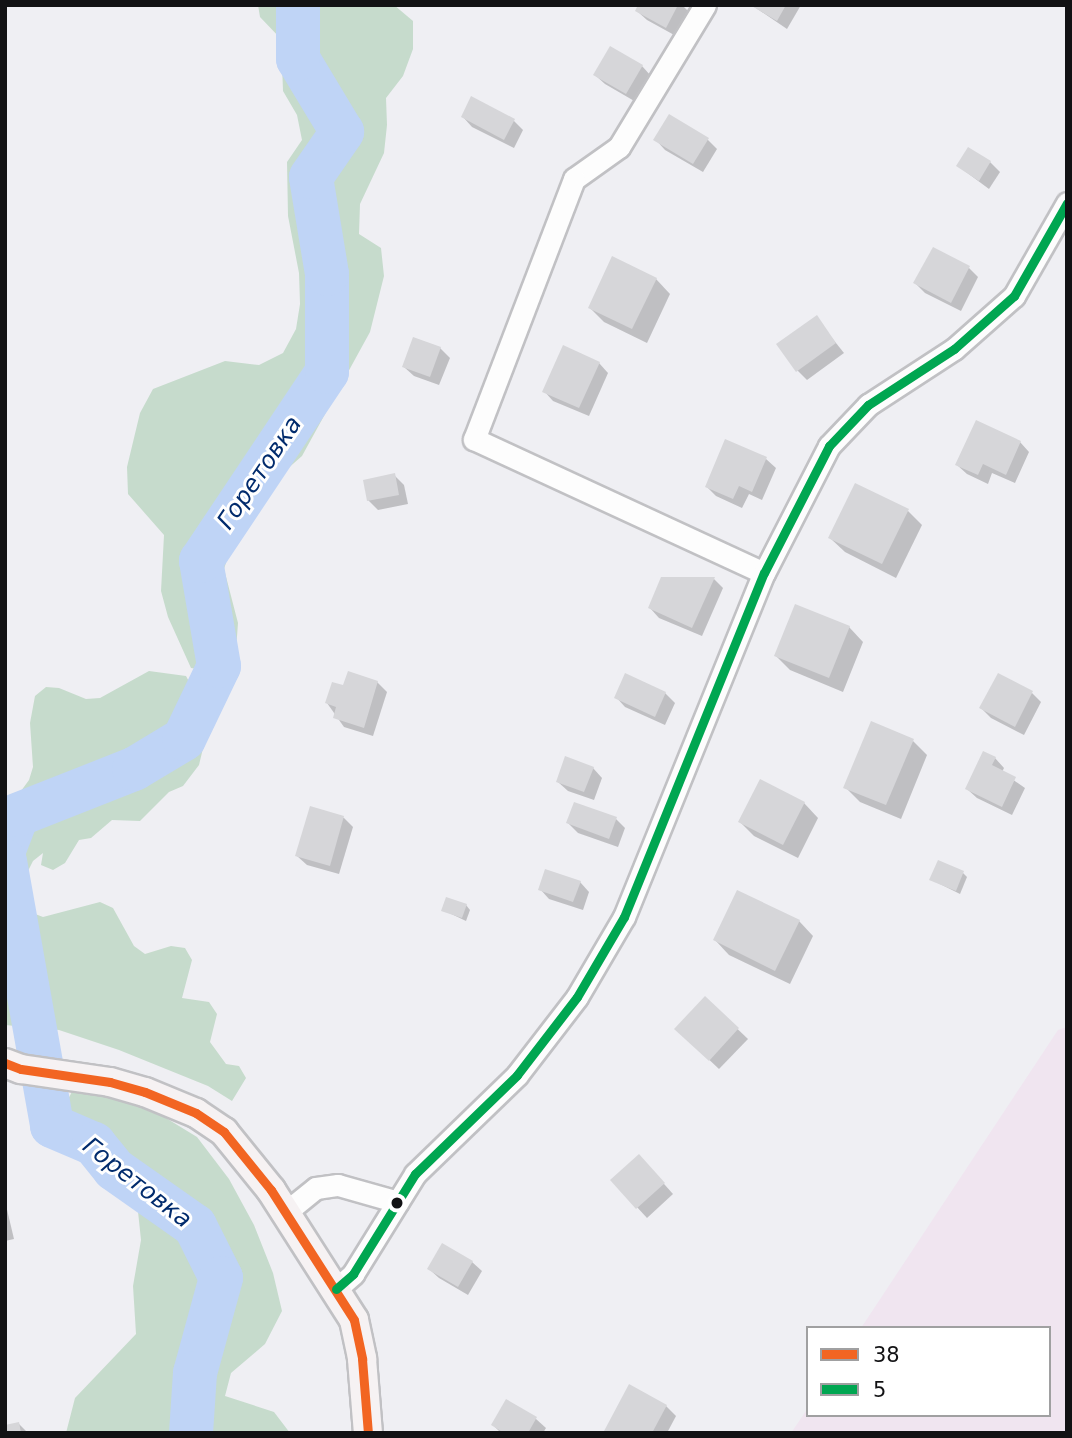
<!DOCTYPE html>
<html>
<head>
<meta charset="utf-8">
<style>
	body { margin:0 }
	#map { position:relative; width:1072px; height:1438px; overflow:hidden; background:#efeff3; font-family:"DejaVu Sans",sans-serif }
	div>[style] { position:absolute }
	.industrial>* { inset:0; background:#f0e5f0 }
	.green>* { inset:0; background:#c6dbcc }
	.shadow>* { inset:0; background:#0003 }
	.river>* { height:44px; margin:-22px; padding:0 22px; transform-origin:22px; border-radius:22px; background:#bfd4f6 }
	.building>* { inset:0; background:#d6d6d9 }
	.roads { filter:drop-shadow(2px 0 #c1c1c4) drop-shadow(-2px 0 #c1c1c4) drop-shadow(0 2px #c1c1c4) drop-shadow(0 -2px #c1c1c4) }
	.street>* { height:21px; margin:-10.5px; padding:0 10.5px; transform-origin:10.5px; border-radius:10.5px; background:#fdfdfd }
	.secondary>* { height:28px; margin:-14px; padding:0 14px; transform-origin:14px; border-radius:14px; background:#f6f2f3 }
	.bus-1>* { height:9px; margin:-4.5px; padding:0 4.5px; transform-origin:4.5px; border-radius:4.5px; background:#f26522 }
	.bus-2>* { height:9px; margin:-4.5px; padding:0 4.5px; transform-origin:4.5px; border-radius:4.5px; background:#00a651 }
	.dots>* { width:19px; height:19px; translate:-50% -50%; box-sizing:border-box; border:4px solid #fff; border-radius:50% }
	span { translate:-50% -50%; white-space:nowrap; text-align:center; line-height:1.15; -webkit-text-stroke:6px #fff; paint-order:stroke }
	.water-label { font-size:24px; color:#012b6d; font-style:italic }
	.frame { position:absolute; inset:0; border:7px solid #121214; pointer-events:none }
	.legend { position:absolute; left:806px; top:1326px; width:245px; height:91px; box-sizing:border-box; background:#fff; border:2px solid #a0a0a1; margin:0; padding:9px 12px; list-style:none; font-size:21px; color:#121214 }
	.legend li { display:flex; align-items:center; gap:14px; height:35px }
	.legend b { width:35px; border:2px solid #a0a0a1 }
</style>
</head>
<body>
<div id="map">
	<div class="industrial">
		<i style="clip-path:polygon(1067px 1027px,1067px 1433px,791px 1433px,808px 1408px,808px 1415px,1049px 1415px,1049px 1328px,861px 1328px,1058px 1030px)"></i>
	</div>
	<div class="green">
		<i style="clip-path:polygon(258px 5px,394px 5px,413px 21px,413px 49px,403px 76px,386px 98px,387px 125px,384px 153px,360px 204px,359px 234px,381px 248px,384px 276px,370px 332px,302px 456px,261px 492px,233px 541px,224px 569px,238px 623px,236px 650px,219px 673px,191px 668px,168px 617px,161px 591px,164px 535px,128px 494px,127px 467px,140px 413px,153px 389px,225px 361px,259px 365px,283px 353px,296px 329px,300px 304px,299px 273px,288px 216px,287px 162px,302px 140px,297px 115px,283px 91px,281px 39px,260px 17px)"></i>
		<i style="clip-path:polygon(149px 671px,186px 676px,193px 689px,193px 702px,202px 713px,204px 726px,205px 740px,199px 765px,183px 786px,169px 792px,140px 821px,112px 820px,91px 838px,79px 840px,65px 863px,53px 870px,41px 865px,43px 853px,33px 861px,21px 885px,22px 899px,30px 912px,43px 917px,100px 902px,113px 908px,134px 946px,145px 954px,171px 946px,185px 948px,192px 960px,182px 998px,209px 1002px,217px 1014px,210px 1042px,226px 1064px,239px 1066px,246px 1078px,232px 1101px,208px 1086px,119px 1050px,59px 1030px,5px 1025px,5px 813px,29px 780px,33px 767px,30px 723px,35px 696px,46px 687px,59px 688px,86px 699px,100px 698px)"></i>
		<i style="clip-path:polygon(76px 1084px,143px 1104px,197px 1137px,229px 1179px,254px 1225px,273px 1273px,282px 1311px,265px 1344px,231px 1373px,225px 1396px,274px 1412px,290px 1433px,66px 1433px,75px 1398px,136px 1334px,133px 1286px,141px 1240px,137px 1202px,94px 1176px,89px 1156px,74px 1131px,64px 1107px)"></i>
	</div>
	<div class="shadow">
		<i style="clip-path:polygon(640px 5px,682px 5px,689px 12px,676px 36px,647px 20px,637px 11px)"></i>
		<i style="clip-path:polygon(801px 5px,787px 29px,753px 6px)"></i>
		<i style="clip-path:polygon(642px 66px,651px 76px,636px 102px,605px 84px,595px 75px)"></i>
		<i style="clip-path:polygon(463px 117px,514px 121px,523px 130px,514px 148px,472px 127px)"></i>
		<i style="clip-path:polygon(707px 139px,717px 149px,703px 172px,665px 150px,656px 140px)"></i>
		<i style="clip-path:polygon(990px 162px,1000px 172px,989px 189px,958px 166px)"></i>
		<i style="clip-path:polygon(969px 268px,978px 277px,961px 311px,925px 293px,915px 283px)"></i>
		<i style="clip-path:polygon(656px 279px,670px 294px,647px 343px,604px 322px,590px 308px)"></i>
		<i style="clip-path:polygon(816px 318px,844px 353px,807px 380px,797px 370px)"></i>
		<i style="clip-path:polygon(440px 348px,450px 358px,439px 385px,414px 376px,404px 367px)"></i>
		<i style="clip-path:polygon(599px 363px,608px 373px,589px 416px,553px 401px,544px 391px)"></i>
		<i style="clip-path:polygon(726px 441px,766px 459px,776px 468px,762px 500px,749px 494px,742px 508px,716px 496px,707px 487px)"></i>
		<i style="clip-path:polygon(1020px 442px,1029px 452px,1015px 483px,992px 473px,988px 484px,967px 474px,957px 465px)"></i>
		<i style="clip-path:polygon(394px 475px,404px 485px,408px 504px,378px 510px,368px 500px)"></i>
		<i style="clip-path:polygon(908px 511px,922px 525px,896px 578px,845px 552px,830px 538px)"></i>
		<i style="clip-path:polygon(714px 579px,723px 588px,702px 636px,659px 618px,650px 608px)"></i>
		<i style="clip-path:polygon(849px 627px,863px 642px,843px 692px,790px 670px,776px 656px)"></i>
		<i style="clip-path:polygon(626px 675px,665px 693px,675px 703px,665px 725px,625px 707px,616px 697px)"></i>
		<i style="clip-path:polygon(377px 682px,387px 692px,373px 736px,344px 727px,327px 703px,344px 688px)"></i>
		<i style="clip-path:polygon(1032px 693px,1041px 702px,1024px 735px,991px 718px,981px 708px)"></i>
		<i style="clip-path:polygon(913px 741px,927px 755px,901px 819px,860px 802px,845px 787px)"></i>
		<i style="clip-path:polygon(995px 758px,1004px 768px,1002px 772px,1025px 788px,1012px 815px,977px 798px,967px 789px)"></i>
		<i style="clip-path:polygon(593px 768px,602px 778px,594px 800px,568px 791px,558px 782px)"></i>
		<i style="clip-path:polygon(804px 803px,818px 818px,798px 858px,754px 836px,740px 822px)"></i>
		<i style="clip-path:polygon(311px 808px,344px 818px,353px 827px,339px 874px,307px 865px,297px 856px)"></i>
		<i style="clip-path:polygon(616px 819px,625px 828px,618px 847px,578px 833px,568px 823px)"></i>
		<i style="clip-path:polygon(963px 873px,967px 877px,960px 894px,932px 880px)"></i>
		<i style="clip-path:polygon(580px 882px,589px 892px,583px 910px,549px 899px,540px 889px)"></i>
		<i style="clip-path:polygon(466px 905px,470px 910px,466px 921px,443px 910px)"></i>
		<i style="clip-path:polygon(799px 921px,813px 936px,790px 984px,729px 955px,715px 940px)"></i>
		<i style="clip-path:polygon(705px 998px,748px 1039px,719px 1069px,686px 1038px)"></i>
		<i style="clip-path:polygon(648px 1166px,673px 1194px,647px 1218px,613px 1181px)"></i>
		<i style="clip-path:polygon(5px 1201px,14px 1239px,5px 1241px)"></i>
		<i style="clip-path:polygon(472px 1262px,482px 1271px,468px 1295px,439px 1278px,429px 1269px)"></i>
		<i style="clip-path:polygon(630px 1387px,666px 1406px,676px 1416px,667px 1433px,605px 1433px)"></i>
		<i style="clip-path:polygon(506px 1401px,536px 1419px,546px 1428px,543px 1433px,501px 1433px,493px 1425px)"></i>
		<i style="clip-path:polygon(19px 1424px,28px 1433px,5px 1433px)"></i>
	</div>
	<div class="river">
		<i style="left:5px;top:847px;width:34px;rotate:-69deg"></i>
		<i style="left:17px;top:815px;width:126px;rotate:-21.5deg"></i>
		<i style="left:134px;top:769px;width:58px;rotate:-31deg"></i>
		<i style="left:184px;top:739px;width:81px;rotate:-64.4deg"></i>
		<i style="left:219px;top:666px;width:107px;rotate:-99.7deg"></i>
		<i style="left:201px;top:561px;width:227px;rotate:-56.3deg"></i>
		<i style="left:327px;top:372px;width:98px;rotate:-90deg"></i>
		<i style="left:327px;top:274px;width:98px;rotate:-99.4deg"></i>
		<i style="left:311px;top:177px;width:55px;rotate:-55.4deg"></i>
		<i style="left:342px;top:132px;width:85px;rotate:-121.1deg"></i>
		<i style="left:298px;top:59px;width:54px;rotate:-90deg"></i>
		<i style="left:5px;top:861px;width:269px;rotate:79.9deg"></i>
		<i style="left:52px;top:1126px;width:46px;rotate:23.2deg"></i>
		<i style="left:94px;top:1144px;width:32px;rotate:51deg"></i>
		<i style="left:114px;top:1169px;width:99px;rotate:35.1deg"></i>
		<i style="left:195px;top:1226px;width:58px;rotate:63.4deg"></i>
		<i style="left:221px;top:1278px;width:98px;rotate:105.3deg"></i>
		<i style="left:195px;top:1373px;width:60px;rotate:93.8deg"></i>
	</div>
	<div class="building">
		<i style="clip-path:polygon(638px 5px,678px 5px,666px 28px,635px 11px)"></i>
		<i style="clip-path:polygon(750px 5px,786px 5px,777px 21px)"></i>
		<i style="clip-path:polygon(610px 46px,643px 65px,626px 94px,593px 75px)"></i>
		<i style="clip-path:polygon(471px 96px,515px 119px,504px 140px,461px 117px)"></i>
		<i style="clip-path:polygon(669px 114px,709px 138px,693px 164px,653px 140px)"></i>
		<i style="clip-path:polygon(968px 147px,991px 161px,979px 181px,956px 166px)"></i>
		<i style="clip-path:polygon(933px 247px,970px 266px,951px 303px,913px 283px)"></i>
		<i style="clip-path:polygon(612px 256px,657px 278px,632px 329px,588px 308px)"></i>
		<i style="clip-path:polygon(817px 315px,836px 343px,796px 372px,776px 344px)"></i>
		<i style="clip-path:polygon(413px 337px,441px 347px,430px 377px,402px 367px)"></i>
		<i style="clip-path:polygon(563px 345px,600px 362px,579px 408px,542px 392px)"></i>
		<i style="clip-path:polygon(976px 420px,1021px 441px,1006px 475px,983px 464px,978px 475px,955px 465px)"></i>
		<i style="clip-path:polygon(725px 439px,767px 457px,752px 492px,739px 486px,733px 499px,705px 487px)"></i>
		<i style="clip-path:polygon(395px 473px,399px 495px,367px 501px,363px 480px)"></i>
		<i style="clip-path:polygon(855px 483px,909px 509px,882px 564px,828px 538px)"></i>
		<i style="clip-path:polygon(661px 577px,715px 577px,692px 628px,648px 608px)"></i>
		<i style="clip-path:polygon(795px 604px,850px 626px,829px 678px,774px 656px)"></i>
		<i style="clip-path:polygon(348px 671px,378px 681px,364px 728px,333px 718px,336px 707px,325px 703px,332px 682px,343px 685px)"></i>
		<i style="clip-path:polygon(625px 673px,666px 692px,655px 717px,614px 698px)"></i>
		<i style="clip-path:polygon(998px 673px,1033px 691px,1015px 727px,979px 708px)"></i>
		<i style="clip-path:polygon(871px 721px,914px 739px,886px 805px,843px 788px)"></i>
		<i style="clip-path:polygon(983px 751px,996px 757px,992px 765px,1016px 777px,1002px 807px,965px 789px)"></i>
		<i style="clip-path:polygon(565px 756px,594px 767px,584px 792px,556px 782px)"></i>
		<i style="clip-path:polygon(760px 779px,805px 802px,783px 845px,738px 822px)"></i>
		<i style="clip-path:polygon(574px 802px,617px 817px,609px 839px,566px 823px)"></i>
		<i style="clip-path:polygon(310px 806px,344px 816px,330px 866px,295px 856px)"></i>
		<i style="clip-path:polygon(938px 860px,964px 871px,956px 891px,929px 880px)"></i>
		<i style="clip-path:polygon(545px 869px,581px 881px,573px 902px,538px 890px)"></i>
		<i style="clip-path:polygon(737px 890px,800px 920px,775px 971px,713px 940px)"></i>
		<i style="clip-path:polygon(446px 897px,467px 904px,462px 918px,441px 911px)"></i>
		<i style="clip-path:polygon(705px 996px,739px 1028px,709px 1061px,674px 1029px)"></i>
		<i style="clip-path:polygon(639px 1154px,665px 1183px,636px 1209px,610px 1180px)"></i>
		<i style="clip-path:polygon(442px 1243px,473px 1261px,458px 1287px,427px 1269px)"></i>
		<i style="clip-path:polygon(629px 1384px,667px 1405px,652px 1433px,603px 1433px)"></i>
		<i style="clip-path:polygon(506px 1399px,537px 1417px,528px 1433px,504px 1433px,491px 1425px)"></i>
		<i style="clip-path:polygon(19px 1422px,21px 1433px,5px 1433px,5px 1425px)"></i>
	</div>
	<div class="roads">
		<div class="street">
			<i style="left:705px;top:5px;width:166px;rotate:121.2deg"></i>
			<i style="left:619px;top:147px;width:55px;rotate:144.6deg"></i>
			<i style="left:574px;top:179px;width:279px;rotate:111deg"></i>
			<i style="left:474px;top:439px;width:319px;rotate:24.8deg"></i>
			<i style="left:286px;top:1212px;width:38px;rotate:-39deg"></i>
			<i style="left:316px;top:1188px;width:22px;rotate:-8deg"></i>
			<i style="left:338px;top:1185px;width:62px;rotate:15.8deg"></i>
			<i style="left:336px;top:1289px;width:23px;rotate:-41deg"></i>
			<i style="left:353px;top:1274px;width:118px;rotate:-58.2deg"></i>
			<i style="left:415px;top:1174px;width:142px;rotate:-44.1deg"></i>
			<i style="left:517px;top:1075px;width:98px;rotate:-52.4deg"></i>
			<i style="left:577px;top:997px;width:93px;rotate:-59.6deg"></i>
			<i style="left:624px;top:917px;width:371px;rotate:-67.9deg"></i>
			<i style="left:764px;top:573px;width:143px;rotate:-62.9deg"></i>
			<i style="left:829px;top:446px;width:57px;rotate:-46.4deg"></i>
			<i style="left:868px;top:405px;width:103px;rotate:-33.1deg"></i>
			<i style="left:954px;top:349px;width:80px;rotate:-41.5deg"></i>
			<i style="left:1014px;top:296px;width:107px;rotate:-60.3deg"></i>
		</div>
		<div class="secondary">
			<i style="left:5px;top:1063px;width:17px;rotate:21deg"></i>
			<i style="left:21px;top:1069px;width:90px;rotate:8.3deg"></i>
			<i style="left:110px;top:1082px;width:36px;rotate:16deg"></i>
			<i style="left:145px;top:1092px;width:55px;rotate:22.4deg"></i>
			<i style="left:196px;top:1113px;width:34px;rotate:34deg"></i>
			<i style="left:224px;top:1132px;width:75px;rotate:51deg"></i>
			<i style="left:271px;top:1190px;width:154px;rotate:57.4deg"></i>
			<i style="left:354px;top:1320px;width:40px;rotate:78deg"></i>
			<i style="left:362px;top:1359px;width:74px;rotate:85.4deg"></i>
		</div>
	</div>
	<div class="bus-1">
		<i style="left:5px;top:1063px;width:17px;rotate:21deg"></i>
		<i style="left:21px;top:1069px;width:90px;rotate:8.3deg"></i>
		<i style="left:110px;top:1082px;width:36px;rotate:16deg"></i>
		<i style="left:145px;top:1092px;width:55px;rotate:22.4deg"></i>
		<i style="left:196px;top:1113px;width:34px;rotate:34deg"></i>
		<i style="left:224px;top:1132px;width:75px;rotate:51deg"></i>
		<i style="left:271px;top:1190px;width:154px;rotate:57.4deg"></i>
		<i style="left:354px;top:1320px;width:40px;rotate:78deg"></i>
		<i style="left:362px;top:1359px;width:74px;rotate:85.4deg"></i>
	</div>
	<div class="bus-2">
		<i style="left:336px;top:1289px;width:23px;rotate:-41deg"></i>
		<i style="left:353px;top:1274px;width:118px;rotate:-58.2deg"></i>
		<i style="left:415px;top:1174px;width:142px;rotate:-44.1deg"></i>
		<i style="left:517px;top:1075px;width:98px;rotate:-52.4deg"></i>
		<i style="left:577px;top:997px;width:93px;rotate:-59.6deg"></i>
		<i style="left:624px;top:917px;width:371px;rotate:-67.9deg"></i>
		<i style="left:764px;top:573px;width:143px;rotate:-62.9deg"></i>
		<i style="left:829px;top:446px;width:57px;rotate:-46.4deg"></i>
		<i style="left:868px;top:405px;width:103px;rotate:-33.1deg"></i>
		<i style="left:954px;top:349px;width:80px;rotate:-41.5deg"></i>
		<i style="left:1014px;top:296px;width:107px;rotate:-60.3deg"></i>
	</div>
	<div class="dots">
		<i style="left:397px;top:1203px;background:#121214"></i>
	</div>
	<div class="water-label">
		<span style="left:260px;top:473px;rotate:-56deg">Горетовка</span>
		<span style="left:137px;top:1183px;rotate:38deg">Горетовка</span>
	</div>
	<div class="frame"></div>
	<ul class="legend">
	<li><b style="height:9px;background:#f26522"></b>38</li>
	<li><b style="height:9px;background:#00a651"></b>5</li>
	</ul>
</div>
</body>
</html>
